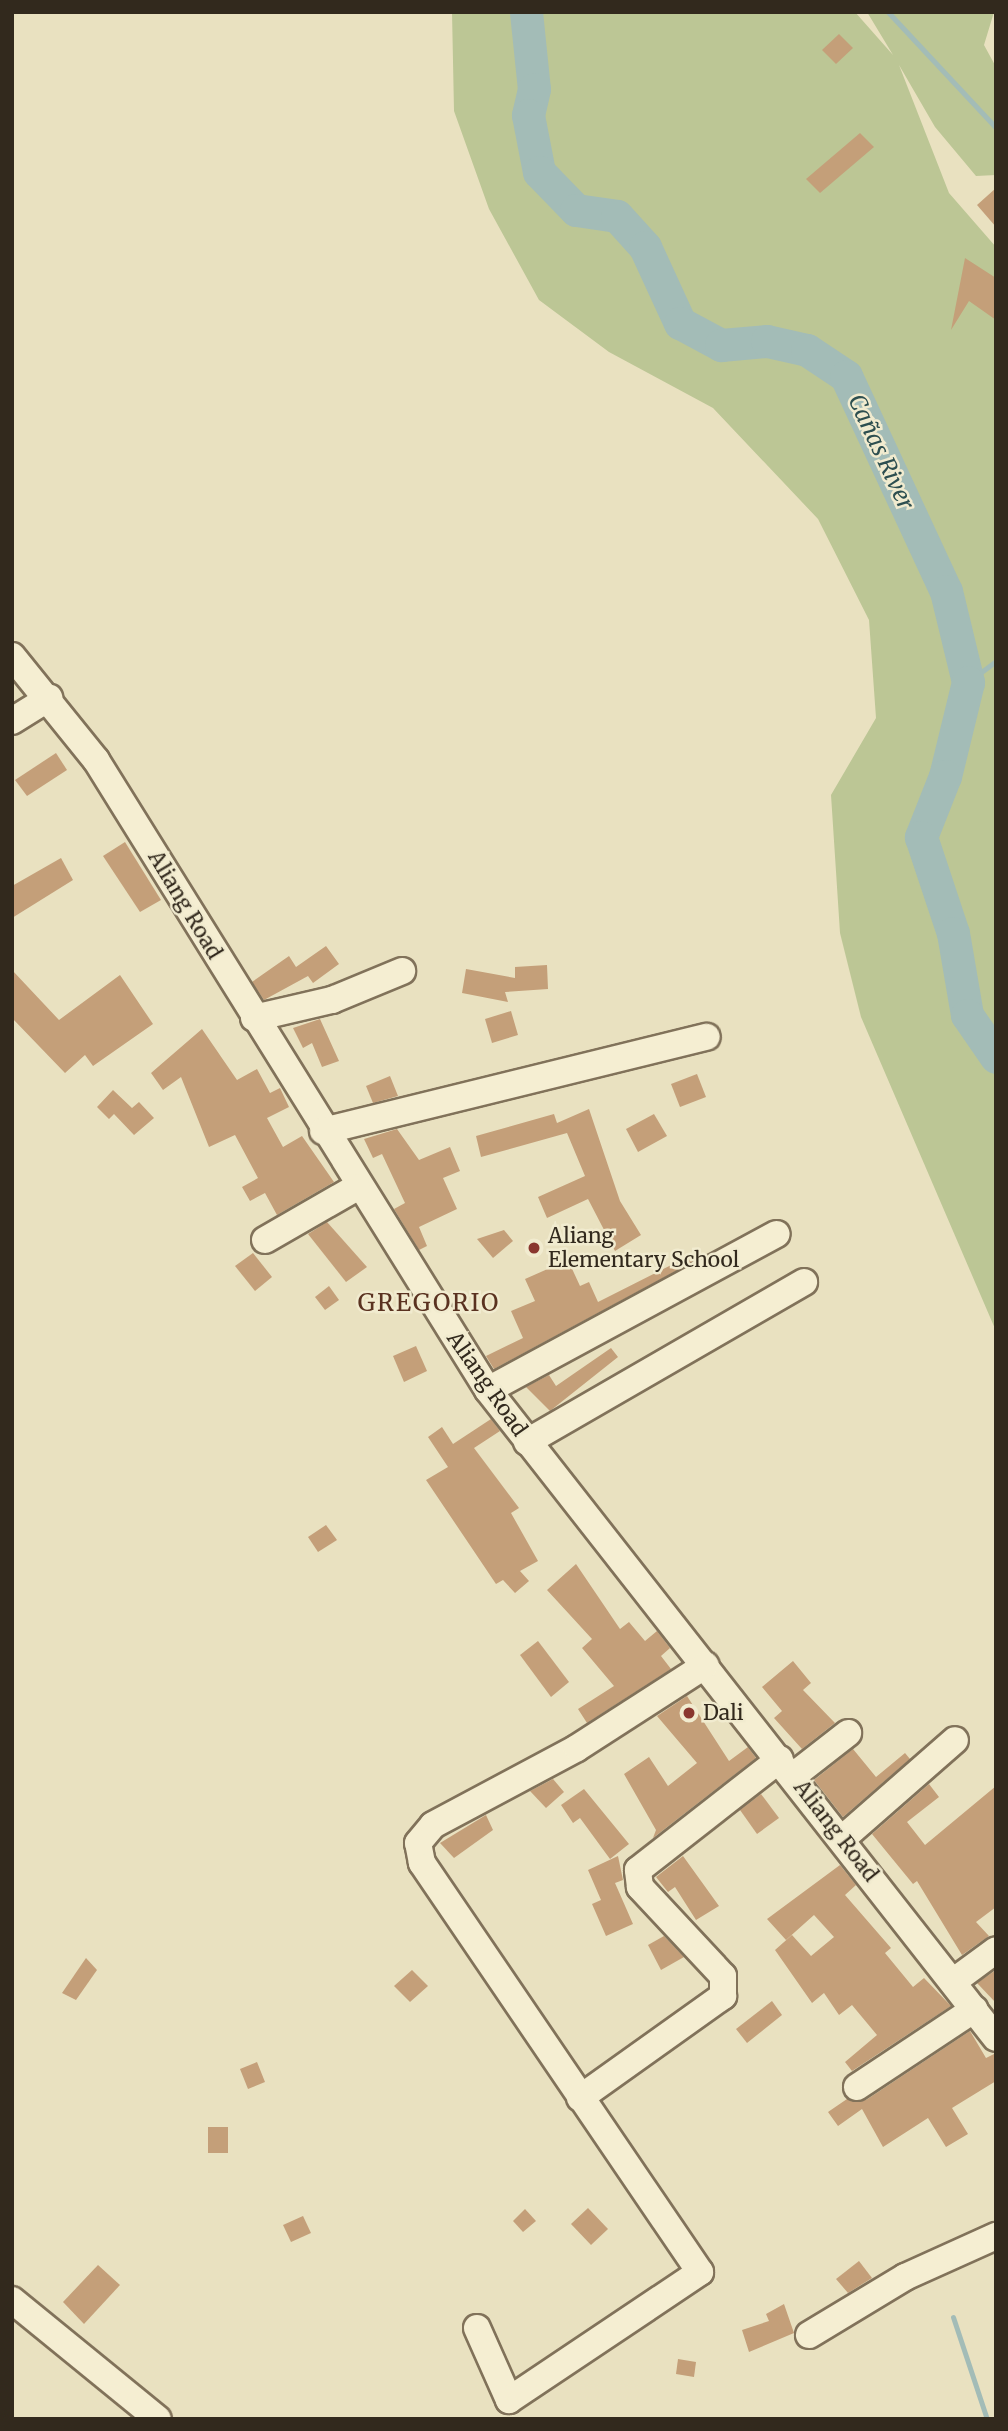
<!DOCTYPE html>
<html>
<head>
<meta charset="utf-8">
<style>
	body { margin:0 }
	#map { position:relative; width:1008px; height:2431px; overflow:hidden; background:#e9e1c0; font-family:Merriweather,serif }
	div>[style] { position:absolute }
	.green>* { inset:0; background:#bcc695 }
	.stream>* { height:5px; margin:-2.5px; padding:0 2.5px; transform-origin:2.5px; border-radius:2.5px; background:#a3bcb7 }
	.river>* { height:33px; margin:-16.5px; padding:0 16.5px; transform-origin:16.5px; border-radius:16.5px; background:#a3bcb7 }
	.building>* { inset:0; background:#c49f79 }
	.roads { filter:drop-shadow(2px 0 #81725a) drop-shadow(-2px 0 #81725a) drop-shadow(0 2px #81725a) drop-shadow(0 -2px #81725a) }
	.minor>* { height:26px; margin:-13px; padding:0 13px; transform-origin:13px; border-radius:13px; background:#f5eed2 }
	.dots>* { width:19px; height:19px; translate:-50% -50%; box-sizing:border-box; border:4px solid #f1ebcf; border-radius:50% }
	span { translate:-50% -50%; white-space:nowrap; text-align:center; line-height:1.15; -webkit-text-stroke:5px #f1ebcf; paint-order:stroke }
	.street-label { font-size:21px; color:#32291d }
	.poi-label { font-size:21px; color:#32291d }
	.left { translate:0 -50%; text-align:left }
	.water-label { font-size:23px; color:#2d4f50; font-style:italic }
	.quarter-label { font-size:24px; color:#5a3220; letter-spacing:2px }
	.frame { position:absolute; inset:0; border:14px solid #32291d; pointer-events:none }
</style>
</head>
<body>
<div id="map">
	<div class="green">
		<i style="clip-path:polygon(452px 12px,855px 12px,893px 55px,867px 12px,994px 12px,984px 45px,996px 67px,996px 175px,976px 176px,935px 127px,899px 65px,949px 193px,996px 247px,996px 1331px,861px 1017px,840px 933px,831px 795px,876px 718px,869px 620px,818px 519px,713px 408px,609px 352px,539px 300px,489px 209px,454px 111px)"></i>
	</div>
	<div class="stream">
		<i style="left:888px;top:12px;width:158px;rotate:47deg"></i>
		<i style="left:996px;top:409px;width:22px;rotate:90deg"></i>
		<i style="left:968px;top:682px;width:35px;rotate:-37deg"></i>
		<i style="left:953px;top:2317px;width:108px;rotate:71.6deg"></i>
	</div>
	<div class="river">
		<i style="left:526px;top:12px;width:77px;rotate:84.1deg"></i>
		<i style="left:534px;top:89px;width:27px;rotate:103deg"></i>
		<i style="left:528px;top:115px;width:58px;rotate:79.1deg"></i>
		<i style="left:539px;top:172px;width:53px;rotate:45.8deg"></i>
		<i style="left:576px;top:210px;width:41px;rotate:8.3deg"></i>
		<i style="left:617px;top:216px;width:42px;rotate:47.9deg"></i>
		<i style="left:645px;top:247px;width:84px;rotate:65.3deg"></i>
		<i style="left:680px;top:323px;width:47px;rotate:28.2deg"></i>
		<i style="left:721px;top:345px;width:46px;rotate:-5deg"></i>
		<i style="left:767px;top:341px;width:41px;rotate:12.7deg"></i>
		<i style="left:807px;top:350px;width:47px;rotate:33.7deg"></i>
		<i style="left:846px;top:376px;width:237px;rotate:65.1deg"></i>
		<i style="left:946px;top:591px;width:94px;rotate:76.4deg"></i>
		<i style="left:968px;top:682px;width:97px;rotate:103.7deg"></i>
		<i style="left:945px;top:776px;width:66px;rotate:111.5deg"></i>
		<i style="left:921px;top:837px;width:101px;rotate:71.6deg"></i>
		<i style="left:953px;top:933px;width:83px;rotate:80.3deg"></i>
		<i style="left:967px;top:1015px;width:51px;rotate:55.4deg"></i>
	</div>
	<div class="building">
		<i style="clip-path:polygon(839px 34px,853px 48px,836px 64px,822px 50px)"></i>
		<i style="clip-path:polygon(860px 133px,874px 147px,820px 193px,806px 179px)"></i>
		<i style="clip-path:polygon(996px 188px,996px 227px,977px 205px)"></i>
		<i style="clip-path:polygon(965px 258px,996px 278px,996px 320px,969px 301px,951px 330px)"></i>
		<i style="clip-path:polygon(56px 753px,67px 770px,27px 796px,15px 780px)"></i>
		<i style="clip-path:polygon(125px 842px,161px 900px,140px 912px,103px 856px)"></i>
		<i style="clip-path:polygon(61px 858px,73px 880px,12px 918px,12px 886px)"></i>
		<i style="clip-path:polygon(326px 946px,339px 964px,313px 983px,308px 976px,264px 1000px,252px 982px,289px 956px,296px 967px)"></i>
		<i style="clip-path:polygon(547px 965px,548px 989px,505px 992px,508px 1002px,462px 993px,466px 969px,515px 978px,515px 967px)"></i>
		<i style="clip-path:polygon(12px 970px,59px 1020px,120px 975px,153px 1024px,93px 1066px,85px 1055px,65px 1073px,12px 1018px)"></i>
		<i style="clip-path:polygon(511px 1011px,518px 1035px,492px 1043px,485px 1019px)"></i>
		<i style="clip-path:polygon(320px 1019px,339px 1061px,322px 1067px,312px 1043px,303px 1048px,293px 1028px)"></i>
		<i style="clip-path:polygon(202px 1029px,237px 1080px,257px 1069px,270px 1093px,280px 1088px,289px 1107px,267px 1118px,283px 1147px,302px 1136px,334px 1182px,277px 1215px,265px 1193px,250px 1201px,242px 1187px,258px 1178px,235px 1135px,209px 1147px,181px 1077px,163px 1090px,151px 1073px)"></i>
		<i style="clip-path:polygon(697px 1074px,706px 1097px,680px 1107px,671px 1084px)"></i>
		<i style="clip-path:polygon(390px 1076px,398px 1096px,373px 1103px,366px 1086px)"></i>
		<i style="clip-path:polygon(113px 1090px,132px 1108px,139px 1102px,154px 1118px,134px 1135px,114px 1114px,109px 1119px,97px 1107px)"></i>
		<i style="clip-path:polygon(589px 1109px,620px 1201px,641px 1235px,615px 1251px,588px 1199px,547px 1218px,538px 1197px,585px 1176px,567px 1133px,481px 1157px,476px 1136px,554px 1114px,557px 1123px)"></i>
		<i style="clip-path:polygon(654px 1114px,667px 1136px,638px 1152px,626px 1129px)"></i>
		<i style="clip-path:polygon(397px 1129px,419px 1160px,450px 1147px,460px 1171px,443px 1178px,457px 1209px,419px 1227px,427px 1246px,419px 1250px,394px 1209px,405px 1203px,382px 1154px,373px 1158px,364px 1139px)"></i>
		<i style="clip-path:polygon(327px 1222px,367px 1267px,346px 1282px,308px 1234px)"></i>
		<i style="clip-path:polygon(504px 1230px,513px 1241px,493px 1258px,477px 1239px)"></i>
		<i style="clip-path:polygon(253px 1253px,272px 1277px,255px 1291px,235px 1266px)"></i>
		<i style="clip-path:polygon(695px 1253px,698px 1259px,494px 1369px,486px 1356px,523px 1338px,511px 1311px,535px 1301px,525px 1279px,568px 1260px,580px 1286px,589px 1282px,598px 1302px)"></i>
		<i style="clip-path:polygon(329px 1286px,339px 1300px,325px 1310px,315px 1297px)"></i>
		<i style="clip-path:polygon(416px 1346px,427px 1371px,404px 1382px,393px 1356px)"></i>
		<i style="clip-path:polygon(611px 1348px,618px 1357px,550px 1411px,526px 1387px,549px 1375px,556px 1386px)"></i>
		<i style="clip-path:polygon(491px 1419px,500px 1431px,474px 1448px,519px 1508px,511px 1513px,538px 1561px,520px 1571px,529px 1581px,515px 1593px,503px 1580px,496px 1584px,426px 1480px,448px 1467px,428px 1437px,442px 1427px,453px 1444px)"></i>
		<i style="clip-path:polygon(326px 1525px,337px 1540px,318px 1552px,308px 1537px)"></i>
		<i style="clip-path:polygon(576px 1564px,620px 1629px,629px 1622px,645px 1641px,657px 1631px,670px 1648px,661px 1656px,671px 1669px,587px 1723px,578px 1709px,614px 1686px,582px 1648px,592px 1639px,547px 1590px)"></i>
		<i style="clip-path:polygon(538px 1641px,569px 1682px,551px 1697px,520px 1655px)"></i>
		<i style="clip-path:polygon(793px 1661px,811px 1683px,803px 1690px,835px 1723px,802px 1749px,774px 1718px,782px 1711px,762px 1687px)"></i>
		<i style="clip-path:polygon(687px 1696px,729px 1761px,748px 1747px,756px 1758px,653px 1838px,656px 1830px,624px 1774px,649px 1757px,668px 1786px,697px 1763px,657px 1716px)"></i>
		<i style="clip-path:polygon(853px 1749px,876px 1777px,905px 1753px,910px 1759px,843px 1817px,814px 1780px)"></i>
		<i style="clip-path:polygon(553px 1779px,564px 1792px,546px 1808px,530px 1791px)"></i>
		<i style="clip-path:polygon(929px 1784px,939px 1797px,907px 1822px,925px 1845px,996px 1786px,996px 1907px,976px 1922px,989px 1936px,962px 1955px,917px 1881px,913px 1884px,872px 1834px)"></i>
		<i style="clip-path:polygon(584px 1789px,629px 1844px,610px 1859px,580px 1818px,573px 1823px,561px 1805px)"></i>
		<i style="clip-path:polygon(761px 1794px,779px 1818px,757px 1834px,740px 1810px)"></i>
		<i style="clip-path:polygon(486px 1815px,493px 1830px,454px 1858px,440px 1843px)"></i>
		<i style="clip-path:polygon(618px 1856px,623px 1880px,615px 1883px,633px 1924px,606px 1936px,592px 1904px,601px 1900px,588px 1870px)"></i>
		<i style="clip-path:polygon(683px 1856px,719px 1906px,696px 1920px,675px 1887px,668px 1892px,656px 1877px)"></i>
		<i style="clip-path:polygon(840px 1865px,856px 1885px,845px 1895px,891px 1948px,885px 1953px,913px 1987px,924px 1978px,951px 2006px,852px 2071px,845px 2062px,877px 2035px,852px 2005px,839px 2015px,824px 1993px,812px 2003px,775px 1950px,792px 1935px,811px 1956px,834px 1937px,814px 1915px,786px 1940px,767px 1919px)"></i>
		<i style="clip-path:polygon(664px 1936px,684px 1957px,661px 1970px,648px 1945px)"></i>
		<i style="clip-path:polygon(86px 1958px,97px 1970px,76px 2000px,62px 1993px)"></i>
		<i style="clip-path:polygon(412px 1970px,428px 1986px,410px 2002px,394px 1986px)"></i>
		<i style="clip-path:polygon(996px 1970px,996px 2003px,977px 1983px)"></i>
		<i style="clip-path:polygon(772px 2001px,782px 2015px,747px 2043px,736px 2029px)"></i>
		<i style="clip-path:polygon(970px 2031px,986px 2058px,996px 2053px,996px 2081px,952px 2108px,968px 2134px,946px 2147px,928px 2118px,883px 2147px,862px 2109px,838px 2126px,828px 2112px,847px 2099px,866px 2100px)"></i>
		<i style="clip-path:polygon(257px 2062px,265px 2082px,248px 2089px,240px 2069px)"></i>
		<i style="clip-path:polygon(208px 2127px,228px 2127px,228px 2153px,208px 2153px)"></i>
		<i style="clip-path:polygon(588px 2208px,608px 2229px,591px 2245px,571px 2224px)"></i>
		<i style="clip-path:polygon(525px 2209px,536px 2221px,523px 2232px,513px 2221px)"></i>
		<i style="clip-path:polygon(303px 2216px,311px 2233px,291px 2242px,283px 2225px)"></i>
		<i style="clip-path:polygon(859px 2261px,872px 2278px,848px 2293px,836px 2279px)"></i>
		<i style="clip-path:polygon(98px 2265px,120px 2285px,84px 2324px,63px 2302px)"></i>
		<i style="clip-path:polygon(784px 2304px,794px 2333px,749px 2352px,742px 2330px,769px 2321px,766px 2314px)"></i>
		<i style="clip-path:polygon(678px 2359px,696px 2362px,694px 2377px,676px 2374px)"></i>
	</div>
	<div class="roads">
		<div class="minor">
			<i style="left:12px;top:656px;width:134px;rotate:51.1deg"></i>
			<i style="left:96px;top:760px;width:742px;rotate:58.11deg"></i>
			<i style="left:488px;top:1390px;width:823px;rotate:51.91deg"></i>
			<i style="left:12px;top:721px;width:44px;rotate:-31.9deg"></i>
			<i style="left:254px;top:1018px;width:80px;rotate:-13deg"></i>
			<i style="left:332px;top:1000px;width:76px;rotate:-22.5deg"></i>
			<i style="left:323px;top:1131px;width:395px;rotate:-13.8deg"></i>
			<i style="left:265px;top:1240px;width:106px;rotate:-29.9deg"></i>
			<i style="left:488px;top:1390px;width:328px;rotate:-28.4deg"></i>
			<i style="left:527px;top:1442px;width:320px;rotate:-30deg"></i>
			<i style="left:793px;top:1776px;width:70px;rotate:-38deg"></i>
			<i style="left:842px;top:1839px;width:150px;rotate:-41.2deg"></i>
			<i style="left:954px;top:1981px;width:52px;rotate:-36.4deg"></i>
			<i style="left:857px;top:2087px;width:141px;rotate:-33.5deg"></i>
			<i style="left:580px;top:2098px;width:176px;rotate:-35.5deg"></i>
			<i style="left:723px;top:1996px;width:20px;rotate:-90deg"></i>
			<i style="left:723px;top:1976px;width:122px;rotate:-133deg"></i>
			<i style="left:640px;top:1887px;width:17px;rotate:-97deg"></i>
			<i style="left:638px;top:1870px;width:180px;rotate:-38deg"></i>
			<i style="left:12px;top:2300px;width:188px;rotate:39.2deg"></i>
			<i style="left:477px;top:2328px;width:79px;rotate:66deg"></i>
			<i style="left:509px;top:2400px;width:230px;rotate:-33.8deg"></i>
			<i style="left:700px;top:2272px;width:495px;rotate:-124.2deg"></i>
			<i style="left:422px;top:1863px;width:20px;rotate:-101deg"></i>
			<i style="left:418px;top:1843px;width:23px;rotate:-50deg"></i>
			<i style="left:433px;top:1825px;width:163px;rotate:-28.1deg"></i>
			<i style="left:577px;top:1748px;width:153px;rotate:-32.8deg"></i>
			<i style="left:809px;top:2335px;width:112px;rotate:-31.1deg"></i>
			<i style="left:905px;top:2277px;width:100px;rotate:-24.3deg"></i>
		</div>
	</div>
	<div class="dots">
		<i style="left:534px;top:1248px;background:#8a372f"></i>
		<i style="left:689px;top:1713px;background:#8a372f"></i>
	</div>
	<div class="street-label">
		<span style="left:185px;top:905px;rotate:59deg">Aliang Road</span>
		<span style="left:487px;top:1384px;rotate:55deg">Aliang Road</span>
		<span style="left:836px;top:1831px;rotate:52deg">Aliang Road</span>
	</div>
	<div class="poi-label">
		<span class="left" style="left:548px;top:1248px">Aliang<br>Elementary School</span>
		<span class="left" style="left:703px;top:1713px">Dali</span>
	</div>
	<div class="water-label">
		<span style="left:881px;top:452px;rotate:65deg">Cañas River</span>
	</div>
	<div class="quarter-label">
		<span style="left:429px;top:1303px">GREGORIO</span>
	</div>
	<div class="frame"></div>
</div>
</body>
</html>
